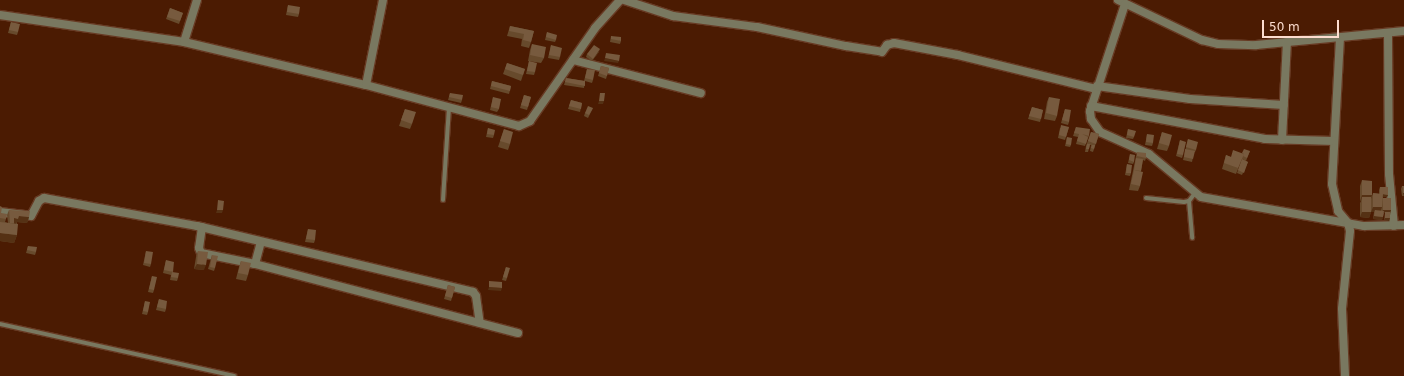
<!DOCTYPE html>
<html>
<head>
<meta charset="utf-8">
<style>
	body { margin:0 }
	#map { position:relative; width:1404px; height:376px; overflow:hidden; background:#4b1b02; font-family:"DejaVu Sans",sans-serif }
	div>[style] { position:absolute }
	.roads { filter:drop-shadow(1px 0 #673a23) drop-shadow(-1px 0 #673a23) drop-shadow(0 1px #673a23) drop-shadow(0 -1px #673a23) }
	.service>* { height:4px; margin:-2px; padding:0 2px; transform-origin:2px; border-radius:2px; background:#797860 }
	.minor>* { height:8px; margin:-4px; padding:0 4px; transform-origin:4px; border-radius:4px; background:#797860 }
	.wall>* { inset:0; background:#674a2c }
	.shaded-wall>* { inset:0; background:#553114 }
	.building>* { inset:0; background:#775a3e }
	span { translate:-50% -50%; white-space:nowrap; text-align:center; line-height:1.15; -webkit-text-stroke:3px #4b1b02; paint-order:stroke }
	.scale { position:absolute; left:1262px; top:20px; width:77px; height:18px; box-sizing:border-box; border:2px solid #fdddcf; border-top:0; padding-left:5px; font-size:12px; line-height:14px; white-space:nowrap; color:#fdddcf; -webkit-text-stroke:3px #4b1b02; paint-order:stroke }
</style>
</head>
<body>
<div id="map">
	<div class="roads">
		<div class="service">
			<i style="left:1146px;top:198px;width:38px;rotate:6deg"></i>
			<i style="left:1184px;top:202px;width:5px;rotate:-11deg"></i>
			<i style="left:1189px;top:201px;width:10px;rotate:-53deg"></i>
			<i style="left:443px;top:200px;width:92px;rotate:-86.3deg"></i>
			<i style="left:1189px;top:201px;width:37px;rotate:85deg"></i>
			<i style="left:0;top:324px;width:240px;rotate:12.5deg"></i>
		</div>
		<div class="minor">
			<i style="left:624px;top:0;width:52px;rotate:18.1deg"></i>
			<i style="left:673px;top:16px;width:85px;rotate:7.5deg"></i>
			<i style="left:757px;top:27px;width:91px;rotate:12.1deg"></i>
			<i style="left:846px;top:46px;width:36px;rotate:9deg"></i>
			<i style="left:882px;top:52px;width:9px;rotate:-54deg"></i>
			<i style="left:887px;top:45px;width:7px;rotate:-16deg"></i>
			<i style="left:894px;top:43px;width:65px;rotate:10.6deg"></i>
			<i style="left:958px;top:55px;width:142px;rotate:13.8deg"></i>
			<i style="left:1118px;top:0;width:93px;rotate:25.5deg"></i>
			<i style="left:1202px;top:40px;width:16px;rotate:14deg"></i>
			<i style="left:1218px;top:44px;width:38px;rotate:2deg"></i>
			<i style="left:1256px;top:45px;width:149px;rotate:-5.4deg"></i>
			<i style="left:1125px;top:4px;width:113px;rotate:108.1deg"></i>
			<i style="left:1090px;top:111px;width:8px;rotate:83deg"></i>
			<i style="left:1091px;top:119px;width:16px;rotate:55deg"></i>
			<i style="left:1100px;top:132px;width:54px;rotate:24.2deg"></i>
			<i style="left:1149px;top:154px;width:67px;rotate:39.6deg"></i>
			<i style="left:1201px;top:197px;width:166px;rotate:10.1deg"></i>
			<i style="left:1364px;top:226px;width:40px;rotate:-1.4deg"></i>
			<i style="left:0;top:15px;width:186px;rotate:8.3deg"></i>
			<i style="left:184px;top:42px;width:187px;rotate:13.3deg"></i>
			<i style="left:366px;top:85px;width:158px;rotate:15deg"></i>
			<i style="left:519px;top:126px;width:12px;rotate:-24deg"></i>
			<i style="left:530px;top:121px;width:113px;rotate:-55deg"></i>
			<i style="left:595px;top:28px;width:38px;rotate:-48deg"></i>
			<i style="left:1388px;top:33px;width:141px;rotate:89.6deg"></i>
			<i style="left:1389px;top:174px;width:52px;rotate:84.5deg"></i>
			<i style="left:1340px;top:38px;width:146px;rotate:93.1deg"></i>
			<i style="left:1332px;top:184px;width:28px;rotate:77deg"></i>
			<i style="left:1338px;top:211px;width:16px;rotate:50deg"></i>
			<i style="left:1348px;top:223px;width:8px;rotate:76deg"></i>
			<i style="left:1350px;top:231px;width:78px;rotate:95.9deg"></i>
			<i style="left:1342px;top:309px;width:67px;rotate:87.4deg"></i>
			<i style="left:184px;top:42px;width:44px;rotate:-72.8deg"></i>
			<i style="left:573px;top:60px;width:132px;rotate:14.5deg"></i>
			<i style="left:366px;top:85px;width:87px;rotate:-78.7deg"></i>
			<i style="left:1097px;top:86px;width:94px;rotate:8deg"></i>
			<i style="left:1190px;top:99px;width:94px;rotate:3.7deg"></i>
			<i style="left:1091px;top:106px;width:177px;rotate:10.7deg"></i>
			<i style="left:1265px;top:139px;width:69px;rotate:1.7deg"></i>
			<i style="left:1282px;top:140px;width:98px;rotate:-87.1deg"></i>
			<i style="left:0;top:212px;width:31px;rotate:7deg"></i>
			<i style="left:31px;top:216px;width:17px;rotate:-62deg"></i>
			<i style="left:39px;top:201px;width:6px;rotate:-31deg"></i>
			<i style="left:44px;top:198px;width:156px;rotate:10.4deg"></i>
			<i style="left:197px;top:226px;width:284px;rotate:13.4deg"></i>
			<i style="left:473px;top:292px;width:5px;rotate:53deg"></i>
			<i style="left:476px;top:296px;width:27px;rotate:82deg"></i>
			<i style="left:202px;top:227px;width:21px;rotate:98deg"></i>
			<i style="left:199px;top:248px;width:5px;rotate:68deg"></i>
			<i style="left:201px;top:253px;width:55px;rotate:11.5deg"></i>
			<i style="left:255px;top:264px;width:272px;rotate:14.7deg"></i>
			<i style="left:255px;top:264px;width:23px;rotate:-75deg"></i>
		</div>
	</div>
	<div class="wall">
		<i style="clip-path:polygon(288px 5px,299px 14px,298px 17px,286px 15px)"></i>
		<i style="clip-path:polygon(170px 8px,183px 13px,179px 24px,166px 19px)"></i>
		<i style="clip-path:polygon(11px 22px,18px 32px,17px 35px,8px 33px)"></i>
		<i style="clip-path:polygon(510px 26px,534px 31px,531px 42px,529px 48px,521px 46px,522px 39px,507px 36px)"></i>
		<i style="clip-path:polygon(547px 32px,556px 40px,555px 42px,545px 40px)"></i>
		<i style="clip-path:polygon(611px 36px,621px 41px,620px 44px,610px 42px)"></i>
		<i style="clip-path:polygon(532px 44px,544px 58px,541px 63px,528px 61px,530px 50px)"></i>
		<i style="clip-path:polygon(551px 45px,560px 57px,559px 60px,548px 58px)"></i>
		<i style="clip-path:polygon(599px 52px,592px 61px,586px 57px,587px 54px)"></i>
		<i style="clip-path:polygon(529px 61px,535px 72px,534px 75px,526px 74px)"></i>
		<i style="clip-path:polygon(507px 63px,525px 69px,521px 81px,503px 74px)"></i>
		<i style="clip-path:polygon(601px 66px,609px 68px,606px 79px,598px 76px)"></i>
		<i style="clip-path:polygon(587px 69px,593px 80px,592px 83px,585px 81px,584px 88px,564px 85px,566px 78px,584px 81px)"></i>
		<i style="clip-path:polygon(492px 81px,511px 86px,509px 94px,490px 89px)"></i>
		<i style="clip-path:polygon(450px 93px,462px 100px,461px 103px,448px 100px)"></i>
		<i style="clip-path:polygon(524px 95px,531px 97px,527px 110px,520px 108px)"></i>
		<i style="clip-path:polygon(493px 97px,499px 109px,497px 112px,490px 110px)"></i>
		<i style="clip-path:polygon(1049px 97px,1057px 116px,1055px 121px,1044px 119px,1047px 102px)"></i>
		<i style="clip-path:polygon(571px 100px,582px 103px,580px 112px,568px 109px)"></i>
		<i style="clip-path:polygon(1032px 107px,1043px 110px,1040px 122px,1028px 119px)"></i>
		<i style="clip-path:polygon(593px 108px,588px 118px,584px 116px,585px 113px)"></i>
		<i style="clip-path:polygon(405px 109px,412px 124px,410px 129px,399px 126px)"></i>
		<i style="clip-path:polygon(1065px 109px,1069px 122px,1068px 125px,1061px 123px)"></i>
		<i style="clip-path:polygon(1069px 127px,1065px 140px,1058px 138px,1060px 128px)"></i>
		<i style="clip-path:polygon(1076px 127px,1089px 136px,1085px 146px,1076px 144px,1078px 137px,1073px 136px)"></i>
		<i style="clip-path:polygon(488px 128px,494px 135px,493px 138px,486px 137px)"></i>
		<i style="clip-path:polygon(504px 129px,510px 144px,508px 150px,498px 147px)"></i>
		<i style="clip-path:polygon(1128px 129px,1134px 137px,1133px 139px,1126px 138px)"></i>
		<i style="clip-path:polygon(1091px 132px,1099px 134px,1093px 152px,1090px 151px,1091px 145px,1090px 145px,1088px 152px,1085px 152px,1086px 146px)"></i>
		<i style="clip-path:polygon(1162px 132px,1169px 146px,1167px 151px,1157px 149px)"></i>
		<i style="clip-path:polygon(1147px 134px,1153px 143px,1152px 146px,1145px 145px)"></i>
		<i style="clip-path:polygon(1067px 137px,1071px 145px,1070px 147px,1065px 146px)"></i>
		<i style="clip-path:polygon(1188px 139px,1196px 150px,1195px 152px,1194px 152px,1192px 162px,1183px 160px)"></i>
		<i style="clip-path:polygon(1180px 140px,1183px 155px,1182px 158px,1176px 156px)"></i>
		<i style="clip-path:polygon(1250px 151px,1246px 161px,1242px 159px,1236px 174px,1222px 169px,1226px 155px,1231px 157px)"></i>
		<i style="clip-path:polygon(1137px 152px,1146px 158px,1145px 161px,1143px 160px,1141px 171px,1140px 186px,1138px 191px,1129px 190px,1135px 161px)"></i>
		<i style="clip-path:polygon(1130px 154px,1134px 162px,1133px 164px,1128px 163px)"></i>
		<i style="clip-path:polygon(1242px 159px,1248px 162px,1242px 175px,1237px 173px)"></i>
		<i style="clip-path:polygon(1127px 164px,1131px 173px,1130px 176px,1125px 175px)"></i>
		<i style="clip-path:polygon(1362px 180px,1372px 195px,1371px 199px,1373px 193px,1379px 194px,1379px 190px,1380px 187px,1388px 195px,1387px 197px,1383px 197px,1383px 200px,1391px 210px,1389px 221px,1384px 220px,1385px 213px,1384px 213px,1382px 220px,1373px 219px,1374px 212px,1371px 212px,1369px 218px,1360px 217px,1360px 203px,1361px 201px,1360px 201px,1360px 186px)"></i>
		<i style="clip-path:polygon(1402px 186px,1404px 196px,1402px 196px,1401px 189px)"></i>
		<i style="clip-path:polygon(0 206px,1px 213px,6px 219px,5px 222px,8px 223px,7px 215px,9px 210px,29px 217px,27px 223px,17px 222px,17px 235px,14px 243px,0 241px)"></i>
		<i style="clip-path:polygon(308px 229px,315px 240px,314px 243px,305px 242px)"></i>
		<i style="clip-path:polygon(28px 246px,36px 252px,35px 255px,26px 253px)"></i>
		<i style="clip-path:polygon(146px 251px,151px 264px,150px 267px,143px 265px)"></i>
		<i style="clip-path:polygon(198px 251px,204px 270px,194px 269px,196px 257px)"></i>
		<i style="clip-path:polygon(212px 255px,215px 268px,214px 271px,208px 269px)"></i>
		<i style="clip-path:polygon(166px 260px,172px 272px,178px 278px,177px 281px,170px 280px,171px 275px,163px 273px)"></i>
		<i style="clip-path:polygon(241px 261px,248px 275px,246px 281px,236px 279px,239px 267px)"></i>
		<i style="clip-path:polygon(506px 267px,507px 278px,506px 281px,502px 280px)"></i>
		<i style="clip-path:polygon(152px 276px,154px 290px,153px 293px,148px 292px)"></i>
		<i style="clip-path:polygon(448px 285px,455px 287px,451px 301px,444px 299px)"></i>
		<i style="clip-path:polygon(159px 299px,166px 309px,165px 312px,156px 310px)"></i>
		<i style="clip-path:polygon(145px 301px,148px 312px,147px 315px,142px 314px)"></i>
	</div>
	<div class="shaded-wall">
		<i style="clip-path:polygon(600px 49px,599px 52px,592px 61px,593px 59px)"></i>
		<i style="clip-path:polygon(605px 58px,619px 61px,618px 63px,604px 61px)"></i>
		<i style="clip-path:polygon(599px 101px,604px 101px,603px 104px,598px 104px)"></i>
		<i style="clip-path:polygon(1380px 194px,1388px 195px,1387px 197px,1379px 197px)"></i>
		<i style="clip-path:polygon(1362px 195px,1372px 195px,1370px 201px,1362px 197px,1361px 201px,1360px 201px)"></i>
		<i style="clip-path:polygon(1373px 207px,1382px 207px,1380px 213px,1375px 210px,1374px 212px,1371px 212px)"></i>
		<i style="clip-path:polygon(217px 210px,223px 210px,222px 213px,216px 213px)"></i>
		<i style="clip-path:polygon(1383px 210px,1391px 210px,1390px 213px,1382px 213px)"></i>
		<i style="clip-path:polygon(1362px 212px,1371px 212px,1369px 218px,1360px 217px)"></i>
		<i style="clip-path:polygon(19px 216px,29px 217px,27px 223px,17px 222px,16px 224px,14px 224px,14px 218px)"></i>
		<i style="clip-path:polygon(1374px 216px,1383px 217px,1382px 220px,1373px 219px)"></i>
		<i style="clip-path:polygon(1385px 218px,1390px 218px,1389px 221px,1384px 220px)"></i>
		<i style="clip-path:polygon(0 233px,17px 235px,14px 243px,0 241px)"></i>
		<i style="clip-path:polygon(197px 264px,206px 265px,204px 270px,194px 269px)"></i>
		<i style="clip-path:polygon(489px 287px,502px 288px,501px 291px,488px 290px)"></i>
	</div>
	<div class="building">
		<i style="clip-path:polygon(288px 5px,300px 7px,299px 14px,287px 12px)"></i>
		<i style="clip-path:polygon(170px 8px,183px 13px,180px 21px,167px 17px)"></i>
		<i style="clip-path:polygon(11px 22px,20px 24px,18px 32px,9px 30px)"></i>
		<i style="clip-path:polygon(510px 26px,534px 31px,531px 42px,523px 40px,524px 34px,509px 31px)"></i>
		<i style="clip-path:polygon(547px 32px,557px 35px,556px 40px,546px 37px)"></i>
		<i style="clip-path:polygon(611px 36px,621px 37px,621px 41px,611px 39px)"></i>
		<i style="clip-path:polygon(532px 44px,546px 47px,544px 58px,530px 55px)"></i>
		<i style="clip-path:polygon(551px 45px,562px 48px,560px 57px,549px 55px)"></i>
		<i style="clip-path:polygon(594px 45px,600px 49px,593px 59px,587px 54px)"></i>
		<i style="clip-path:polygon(606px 53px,620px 55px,619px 61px,605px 58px)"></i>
		<i style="clip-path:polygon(529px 61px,537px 63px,535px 72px,527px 71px)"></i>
		<i style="clip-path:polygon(507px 63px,525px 69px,523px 75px,505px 69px)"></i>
		<i style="clip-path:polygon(601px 66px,609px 68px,607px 76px,599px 73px)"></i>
		<i style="clip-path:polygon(587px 69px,595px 70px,593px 80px,585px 78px)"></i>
		<i style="clip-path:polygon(566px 78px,585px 81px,585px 86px,565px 82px)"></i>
		<i style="clip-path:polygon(492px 81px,511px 86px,510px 91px,491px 86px)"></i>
		<i style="clip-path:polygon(450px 93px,463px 95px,462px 100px,449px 97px)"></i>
		<i style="clip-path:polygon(600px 93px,605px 93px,604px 101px,599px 101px)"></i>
		<i style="clip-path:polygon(524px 95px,531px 97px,528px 107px,521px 105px)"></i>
		<i style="clip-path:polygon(493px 97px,501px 99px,499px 109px,491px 107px)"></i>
		<i style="clip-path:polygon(1049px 97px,1060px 99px,1057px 116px,1046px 113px)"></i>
		<i style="clip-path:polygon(571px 100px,582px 103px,581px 109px,569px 106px)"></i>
		<i style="clip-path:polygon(588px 106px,593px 108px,589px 115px,585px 113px)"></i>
		<i style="clip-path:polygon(1032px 107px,1043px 110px,1041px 119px,1029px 116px)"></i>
		<i style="clip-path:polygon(405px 109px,416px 112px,412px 124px,401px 120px)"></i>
		<i style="clip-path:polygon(1065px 109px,1071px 110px,1069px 122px,1062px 120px)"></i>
		<i style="clip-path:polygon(1061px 125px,1069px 127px,1066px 137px,1059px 135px)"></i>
		<i style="clip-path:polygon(1076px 127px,1090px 129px,1089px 136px,1082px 134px,1088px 137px,1086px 144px,1077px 141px,1079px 134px,1074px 133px)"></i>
		<i style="clip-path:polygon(488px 128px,495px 130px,494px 135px,487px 134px)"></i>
		<i style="clip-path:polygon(504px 129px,513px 132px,510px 144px,500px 141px)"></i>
		<i style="clip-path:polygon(1128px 129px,1136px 131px,1134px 137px,1127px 135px)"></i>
		<i style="clip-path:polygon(1091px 132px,1099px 134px,1096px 144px,1088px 141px)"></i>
		<i style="clip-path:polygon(1162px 132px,1172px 135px,1169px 146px,1159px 143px)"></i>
		<i style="clip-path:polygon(1147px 134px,1154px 135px,1153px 143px,1146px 142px)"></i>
		<i style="clip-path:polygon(1067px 137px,1072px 138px,1071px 145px,1066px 144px)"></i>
		<i style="clip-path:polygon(1188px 139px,1198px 142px,1196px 150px,1186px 147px)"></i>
		<i style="clip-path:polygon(1180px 140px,1186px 142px,1183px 155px,1177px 154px)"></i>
		<i style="clip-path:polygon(1087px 144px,1090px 144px,1089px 149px,1086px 149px)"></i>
		<i style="clip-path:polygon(1092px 145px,1095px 145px,1094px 149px,1091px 148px)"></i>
		<i style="clip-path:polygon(1185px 149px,1195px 151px,1193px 159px,1184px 157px)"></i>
		<i style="clip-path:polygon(1244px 149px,1250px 151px,1247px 158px,1243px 156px,1244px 154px,1242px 153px)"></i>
		<i style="clip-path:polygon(1233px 150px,1244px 154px,1238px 168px,1224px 163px,1226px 155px,1231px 157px)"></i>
		<i style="clip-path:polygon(1137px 152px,1146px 153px,1146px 158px,1137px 156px)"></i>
		<i style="clip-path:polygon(1130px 154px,1135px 155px,1134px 162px,1129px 160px)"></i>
		<i style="clip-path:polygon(1136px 158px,1143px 159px,1141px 171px,1134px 170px)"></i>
		<i style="clip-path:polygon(1242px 159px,1248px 162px,1244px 173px,1238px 170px)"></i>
		<i style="clip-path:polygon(1127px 164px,1132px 165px,1131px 173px,1126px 173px)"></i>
		<i style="clip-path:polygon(1134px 170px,1143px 172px,1140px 186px,1131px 184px)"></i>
		<i style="clip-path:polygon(1362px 180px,1372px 181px,1372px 195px,1362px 195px)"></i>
		<i style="clip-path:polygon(1402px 186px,1404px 186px,1404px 193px,1403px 193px)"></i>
		<i style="clip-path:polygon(1380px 187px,1388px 187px,1388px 195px,1383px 194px,1380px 194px)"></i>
		<i style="clip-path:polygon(1373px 193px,1383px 194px,1382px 207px,1373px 207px)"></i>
		<i style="clip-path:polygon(1362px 197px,1371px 197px,1371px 212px,1362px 212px)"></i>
		<i style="clip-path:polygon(1383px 198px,1391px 198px,1391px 210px,1383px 210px)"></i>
		<i style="clip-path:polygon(218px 200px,224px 201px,223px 210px,217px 210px)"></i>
		<i style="clip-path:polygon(0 206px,2px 207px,1px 213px,7px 214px,6px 219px,0 218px)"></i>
		<i style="clip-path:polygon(9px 210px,30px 211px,29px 217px,19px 216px,18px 219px,14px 218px,14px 223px,10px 223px)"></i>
		<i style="clip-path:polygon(1375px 210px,1384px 211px,1383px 217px,1374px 216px)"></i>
		<i style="clip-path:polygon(1385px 212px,1390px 212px,1390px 218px,1385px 218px)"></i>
		<i style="clip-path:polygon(0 222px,18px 224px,17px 235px,0 233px)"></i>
		<i style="clip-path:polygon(308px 229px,316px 230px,315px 240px,306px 239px)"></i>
		<i style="clip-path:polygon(28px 246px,37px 247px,36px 252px,27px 250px)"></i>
		<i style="clip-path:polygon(146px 251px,153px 252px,151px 264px,144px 263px)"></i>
		<i style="clip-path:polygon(198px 251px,208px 252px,206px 265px,197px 264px)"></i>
		<i style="clip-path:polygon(212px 255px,218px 256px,215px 268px,210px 267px)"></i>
		<i style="clip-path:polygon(166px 260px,174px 262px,173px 272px,164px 270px)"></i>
		<i style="clip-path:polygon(241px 261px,251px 263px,248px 275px,238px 273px)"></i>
		<i style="clip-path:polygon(506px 267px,510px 268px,507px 278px,503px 277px)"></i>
		<i style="clip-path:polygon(172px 272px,179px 273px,178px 278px,171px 277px)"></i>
		<i style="clip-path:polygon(152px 276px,157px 277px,154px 290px,149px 289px)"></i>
		<i style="clip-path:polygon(489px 281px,502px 282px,502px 288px,489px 287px)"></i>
		<i style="clip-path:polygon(448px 285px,455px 287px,452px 298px,445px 296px)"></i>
		<i style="clip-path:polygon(159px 299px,167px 301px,166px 309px,157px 307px)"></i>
		<i style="clip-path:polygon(145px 301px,150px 302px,148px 312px,143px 311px)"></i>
	</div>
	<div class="scale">50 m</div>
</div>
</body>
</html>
